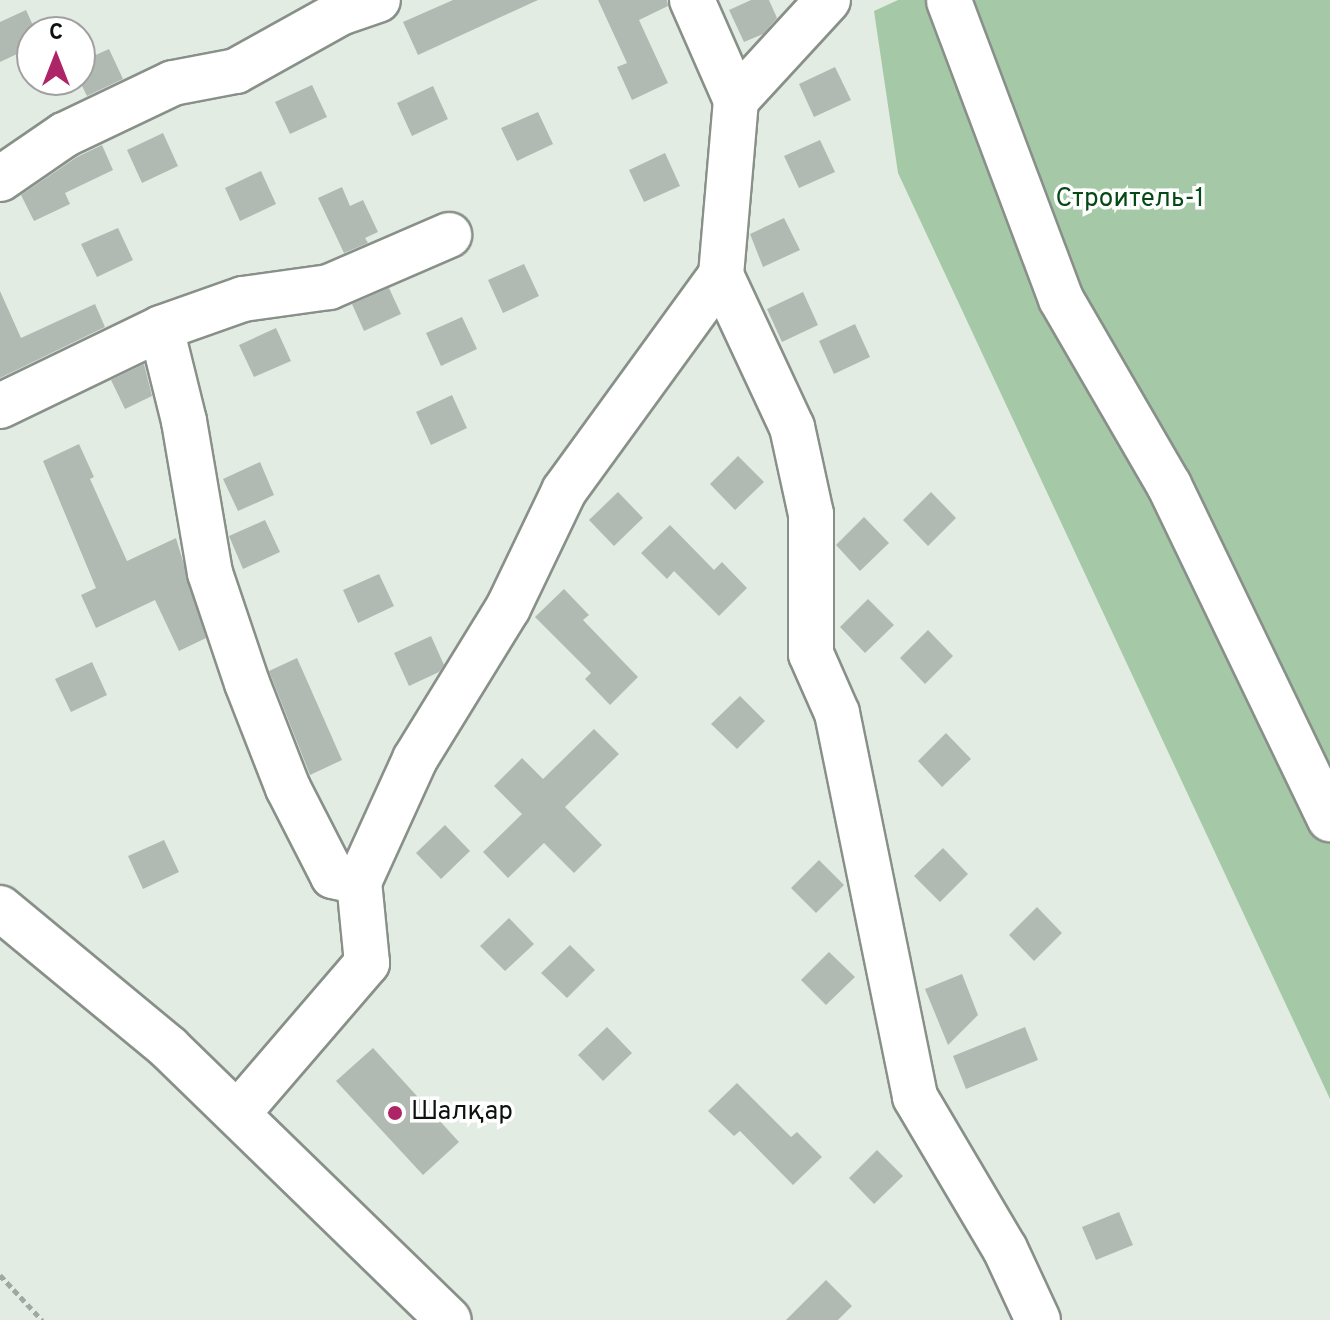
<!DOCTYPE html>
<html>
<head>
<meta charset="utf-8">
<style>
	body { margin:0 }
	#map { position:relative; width:1330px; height:1320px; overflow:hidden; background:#e3ece3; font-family:Overpass,sans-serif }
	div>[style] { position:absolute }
	.green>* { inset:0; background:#a5c9a7 }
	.building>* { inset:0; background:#b1bab2 }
	.path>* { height:5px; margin-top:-2.5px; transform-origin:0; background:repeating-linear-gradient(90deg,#a1a8a1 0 6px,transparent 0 10px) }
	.roads { filter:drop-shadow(2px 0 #889089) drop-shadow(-2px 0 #889089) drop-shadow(0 2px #889089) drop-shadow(0 -2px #889089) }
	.minor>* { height:44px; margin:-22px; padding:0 22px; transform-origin:22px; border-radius:22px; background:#fff }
	.highway>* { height:44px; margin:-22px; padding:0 22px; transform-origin:22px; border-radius:22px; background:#fff }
	.dots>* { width:22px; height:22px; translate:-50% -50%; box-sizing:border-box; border:4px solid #fff; border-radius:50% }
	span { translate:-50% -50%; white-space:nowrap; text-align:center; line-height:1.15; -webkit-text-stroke:7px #fff; paint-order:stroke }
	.park-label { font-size:26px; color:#054917 }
	.poi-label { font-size:26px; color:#0e110f }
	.left { translate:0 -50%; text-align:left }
	.north { position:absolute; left:16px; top:16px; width:80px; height:80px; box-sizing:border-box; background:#fff; border:2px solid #9fa09f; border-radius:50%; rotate:0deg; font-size:22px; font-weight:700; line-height:32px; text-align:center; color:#0e110f }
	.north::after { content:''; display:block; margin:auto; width:28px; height:36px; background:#ae2567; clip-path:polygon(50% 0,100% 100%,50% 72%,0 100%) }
</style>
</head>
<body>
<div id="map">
	<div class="green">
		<i style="clip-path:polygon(898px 0,1330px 0,1330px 1099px,898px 173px,874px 11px)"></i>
	</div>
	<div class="building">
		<i style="clip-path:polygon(453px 0,538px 0,418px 55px,403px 22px)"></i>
		<i style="clip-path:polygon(598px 0,667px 0,668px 6px,639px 20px,668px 83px,632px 100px,617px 67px,627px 63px)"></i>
		<i style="clip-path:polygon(751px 0,769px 0,777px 18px,763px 34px,744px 42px,729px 10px)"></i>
		<i style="clip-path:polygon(26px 10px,36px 32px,32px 32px,32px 47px,0 62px,0 22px)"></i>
		<i style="clip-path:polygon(109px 49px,123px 79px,87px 96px,79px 80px,80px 62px)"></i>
		<i style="clip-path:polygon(835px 67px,851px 100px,814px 117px,799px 84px)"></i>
		<i style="clip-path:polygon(312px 85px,327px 117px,290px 134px,275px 102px)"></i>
		<i style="clip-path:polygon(433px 86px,448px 119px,412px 136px,397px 103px)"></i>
		<i style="clip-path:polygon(538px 112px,553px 144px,517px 161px,501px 128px)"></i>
		<i style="clip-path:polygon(163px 133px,178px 166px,142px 183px,127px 150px)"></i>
		<i style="clip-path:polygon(820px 140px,835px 172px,799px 188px,784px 156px)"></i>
		<i style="clip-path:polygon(102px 145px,113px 170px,65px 193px,70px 204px,34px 221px,21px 195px,77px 157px)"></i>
		<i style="clip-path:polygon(665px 153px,680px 186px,644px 202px,629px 170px)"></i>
		<i style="clip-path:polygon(261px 171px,276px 204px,240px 221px,225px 188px)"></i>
		<i style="clip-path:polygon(342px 187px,350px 206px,363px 200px,378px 232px,365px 238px,368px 243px,344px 253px,318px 198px)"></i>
		<i style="clip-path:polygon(784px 218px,800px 250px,763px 267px,750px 234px)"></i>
		<i style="clip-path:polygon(118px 228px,133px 260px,97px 277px,81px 244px)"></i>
		<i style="clip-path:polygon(524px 264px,539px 296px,503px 313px,488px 280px)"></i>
		<i style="clip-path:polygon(389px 288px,401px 314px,364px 331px,352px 304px)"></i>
		<i style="clip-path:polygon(0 291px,21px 338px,95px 304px,105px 327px,0 378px)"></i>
		<i style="clip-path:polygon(803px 292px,818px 325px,782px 342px,767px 309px)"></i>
		<i style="clip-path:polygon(462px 317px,477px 349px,441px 366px,426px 333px)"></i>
		<i style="clip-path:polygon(855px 324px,870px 357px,834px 374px,819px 341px)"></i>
		<i style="clip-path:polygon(276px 328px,291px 361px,254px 377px,239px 345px)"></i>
		<i style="clip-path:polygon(144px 364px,152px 396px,125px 409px,111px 380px)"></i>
		<i style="clip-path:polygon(452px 395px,467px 428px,431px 445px,416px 412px)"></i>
		<i style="clip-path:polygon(79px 444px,94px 477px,90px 479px,127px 561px,176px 538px,206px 638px,179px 651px,155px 600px,96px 628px,81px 595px,96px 588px,43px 461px)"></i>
		<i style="clip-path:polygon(738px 456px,764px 482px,735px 510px,710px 484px)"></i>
		<i style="clip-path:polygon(260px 462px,274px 495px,238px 511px,223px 479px)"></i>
		<i style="clip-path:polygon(618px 492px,643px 518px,614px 546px,589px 520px)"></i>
		<i style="clip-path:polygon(931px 492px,956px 518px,928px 546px,903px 520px)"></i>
		<i style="clip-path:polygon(864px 517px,889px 543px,860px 571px,836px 545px)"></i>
		<i style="clip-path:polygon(265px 520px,280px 552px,243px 569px,229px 536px)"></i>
		<i style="clip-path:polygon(670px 525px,714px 570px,722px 562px,747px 588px,719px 616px,674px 571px,667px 579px,641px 553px)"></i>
		<i style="clip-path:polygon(379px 574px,394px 606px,358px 623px,343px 590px)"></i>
		<i style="clip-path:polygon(564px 589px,589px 615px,583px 620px,638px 677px,610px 705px,585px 679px,591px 673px,535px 617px)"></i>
		<i style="clip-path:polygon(868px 599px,894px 625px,865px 653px,840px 627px)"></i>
		<i style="clip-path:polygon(928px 630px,953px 656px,925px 684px,900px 658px)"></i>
		<i style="clip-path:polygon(431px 636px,444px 665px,439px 672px,409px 686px,394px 653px)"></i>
		<i style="clip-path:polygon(297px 658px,342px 760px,310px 775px,269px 671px)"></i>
		<i style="clip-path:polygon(92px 662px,107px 695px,71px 712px,55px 679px)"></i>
		<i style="clip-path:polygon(740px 696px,765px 721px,737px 749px,711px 724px)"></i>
		<i style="clip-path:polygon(594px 729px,619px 754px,565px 807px,602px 845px,574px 873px,544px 843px,508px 878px,483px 852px,522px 814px,494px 786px,522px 758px,543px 779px)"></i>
		<i style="clip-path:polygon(946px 733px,971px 759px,942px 787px,918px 761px)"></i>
		<i style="clip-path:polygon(445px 825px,470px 851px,441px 879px,416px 853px)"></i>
		<i style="clip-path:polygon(164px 840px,179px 872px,143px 889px,128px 856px)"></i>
		<i style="clip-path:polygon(943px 848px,968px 874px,940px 902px,914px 876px)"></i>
		<i style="clip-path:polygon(819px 860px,844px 885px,816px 913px,791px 888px)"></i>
		<i style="clip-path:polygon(1037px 907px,1062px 933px,1034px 961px,1009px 935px)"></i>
		<i style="clip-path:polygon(509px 918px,534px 944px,505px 971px,480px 946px)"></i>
		<i style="clip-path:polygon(570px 945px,595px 970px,567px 998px,541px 973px)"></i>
		<i style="clip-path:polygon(829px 952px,855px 977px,826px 1005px,801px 980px)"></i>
		<i style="clip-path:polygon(962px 974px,978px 1015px,948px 1045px,925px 989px)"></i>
		<i style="clip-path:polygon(607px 1027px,632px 1053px,603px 1081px,578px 1055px)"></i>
		<i style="clip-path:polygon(1025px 1027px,1038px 1060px,966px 1089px,953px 1056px)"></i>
		<i style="clip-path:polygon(373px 1048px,459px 1142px,423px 1175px,336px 1081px)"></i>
		<i style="clip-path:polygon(737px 1083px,791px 1137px,797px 1132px,822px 1157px,793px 1185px,740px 1131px,734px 1136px,708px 1111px)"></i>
		<i style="clip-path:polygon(877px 1150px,903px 1176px,874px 1204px,849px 1178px)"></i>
		<i style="clip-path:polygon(1119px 1212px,1133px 1245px,1096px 1260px,1082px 1227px)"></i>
		<i style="clip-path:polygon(826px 1280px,852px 1306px,838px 1320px,786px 1320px)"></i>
	</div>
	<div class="path">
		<i style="left:0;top:1275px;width:62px;rotate:47deg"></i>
	</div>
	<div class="roads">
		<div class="minor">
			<i style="left:692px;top:0;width:109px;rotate:66.3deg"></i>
			<i style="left:828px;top:0;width:136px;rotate:132.6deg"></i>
			<i style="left:736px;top:100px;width:176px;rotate:94.9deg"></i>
			<i style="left:721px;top:275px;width:168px;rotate:65deg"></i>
			<i style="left:792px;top:427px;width:89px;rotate:77.7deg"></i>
			<i style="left:811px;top:514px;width:140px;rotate:90deg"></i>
			<i style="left:811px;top:654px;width:64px;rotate:66.2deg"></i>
			<i style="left:837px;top:713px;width:392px;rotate:78.5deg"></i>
			<i style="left:915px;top:1097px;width:177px;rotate:59.4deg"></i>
			<i style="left:1005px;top:1249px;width:78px;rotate:65.1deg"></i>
			<i style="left:949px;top:1px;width:318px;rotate:69.4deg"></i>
			<i style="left:1061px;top:299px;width:215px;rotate:59.9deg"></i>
			<i style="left:1169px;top:485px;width:371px;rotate:64.3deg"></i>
			<i style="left:0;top:179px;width:78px;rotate:-34.5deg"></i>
			<i style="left:64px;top:135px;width:121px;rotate:-25.5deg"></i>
			<i style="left:173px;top:83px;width:64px;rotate:-10.8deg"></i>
			<i style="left:236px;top:71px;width:119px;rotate:-29.1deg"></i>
			<i style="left:340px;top:13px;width:40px;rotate:-18.9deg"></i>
			<i style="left:161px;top:328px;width:87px;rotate:-19.5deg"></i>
			<i style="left:243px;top:299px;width:87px;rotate:-7.9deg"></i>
			<i style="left:329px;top:287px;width:131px;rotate:-23.4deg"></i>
			<i style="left:0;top:406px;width:179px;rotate:-25.8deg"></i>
			<i style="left:161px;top:328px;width:96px;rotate:76.1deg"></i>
			<i style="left:184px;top:421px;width:154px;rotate:80.3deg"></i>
			<i style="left:210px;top:573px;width:116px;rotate:71.4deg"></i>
			<i style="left:247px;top:683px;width:113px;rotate:68.7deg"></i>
			<i style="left:288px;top:788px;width:99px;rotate:62.9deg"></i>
			<i style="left:333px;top:876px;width:27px;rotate:13deg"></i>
			<i style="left:238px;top:1113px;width:198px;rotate:-49.3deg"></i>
			<i style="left:367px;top:963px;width:81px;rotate:-95.6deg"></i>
			<i style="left:359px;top:882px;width:135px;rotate:-65.5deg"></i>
			<i style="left:415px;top:759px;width:177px;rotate:-58.4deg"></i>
			<i style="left:508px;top:608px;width:130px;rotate:-64.4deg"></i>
			<i style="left:564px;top:491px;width:267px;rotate:-54deg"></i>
		</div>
		<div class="highway">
			<i style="left:0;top:908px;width:219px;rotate:39.6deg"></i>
			<i style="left:169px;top:1048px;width:390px;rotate:44.2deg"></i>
		</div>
	</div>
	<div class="dots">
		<i style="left:395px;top:1113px;background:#ae2567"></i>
	</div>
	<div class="park-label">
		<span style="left:1130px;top:200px">Строитель-1</span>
	</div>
	<div class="poi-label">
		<span class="left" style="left:411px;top:1113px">Шалқар</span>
	</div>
	<div class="north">С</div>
</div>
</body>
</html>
